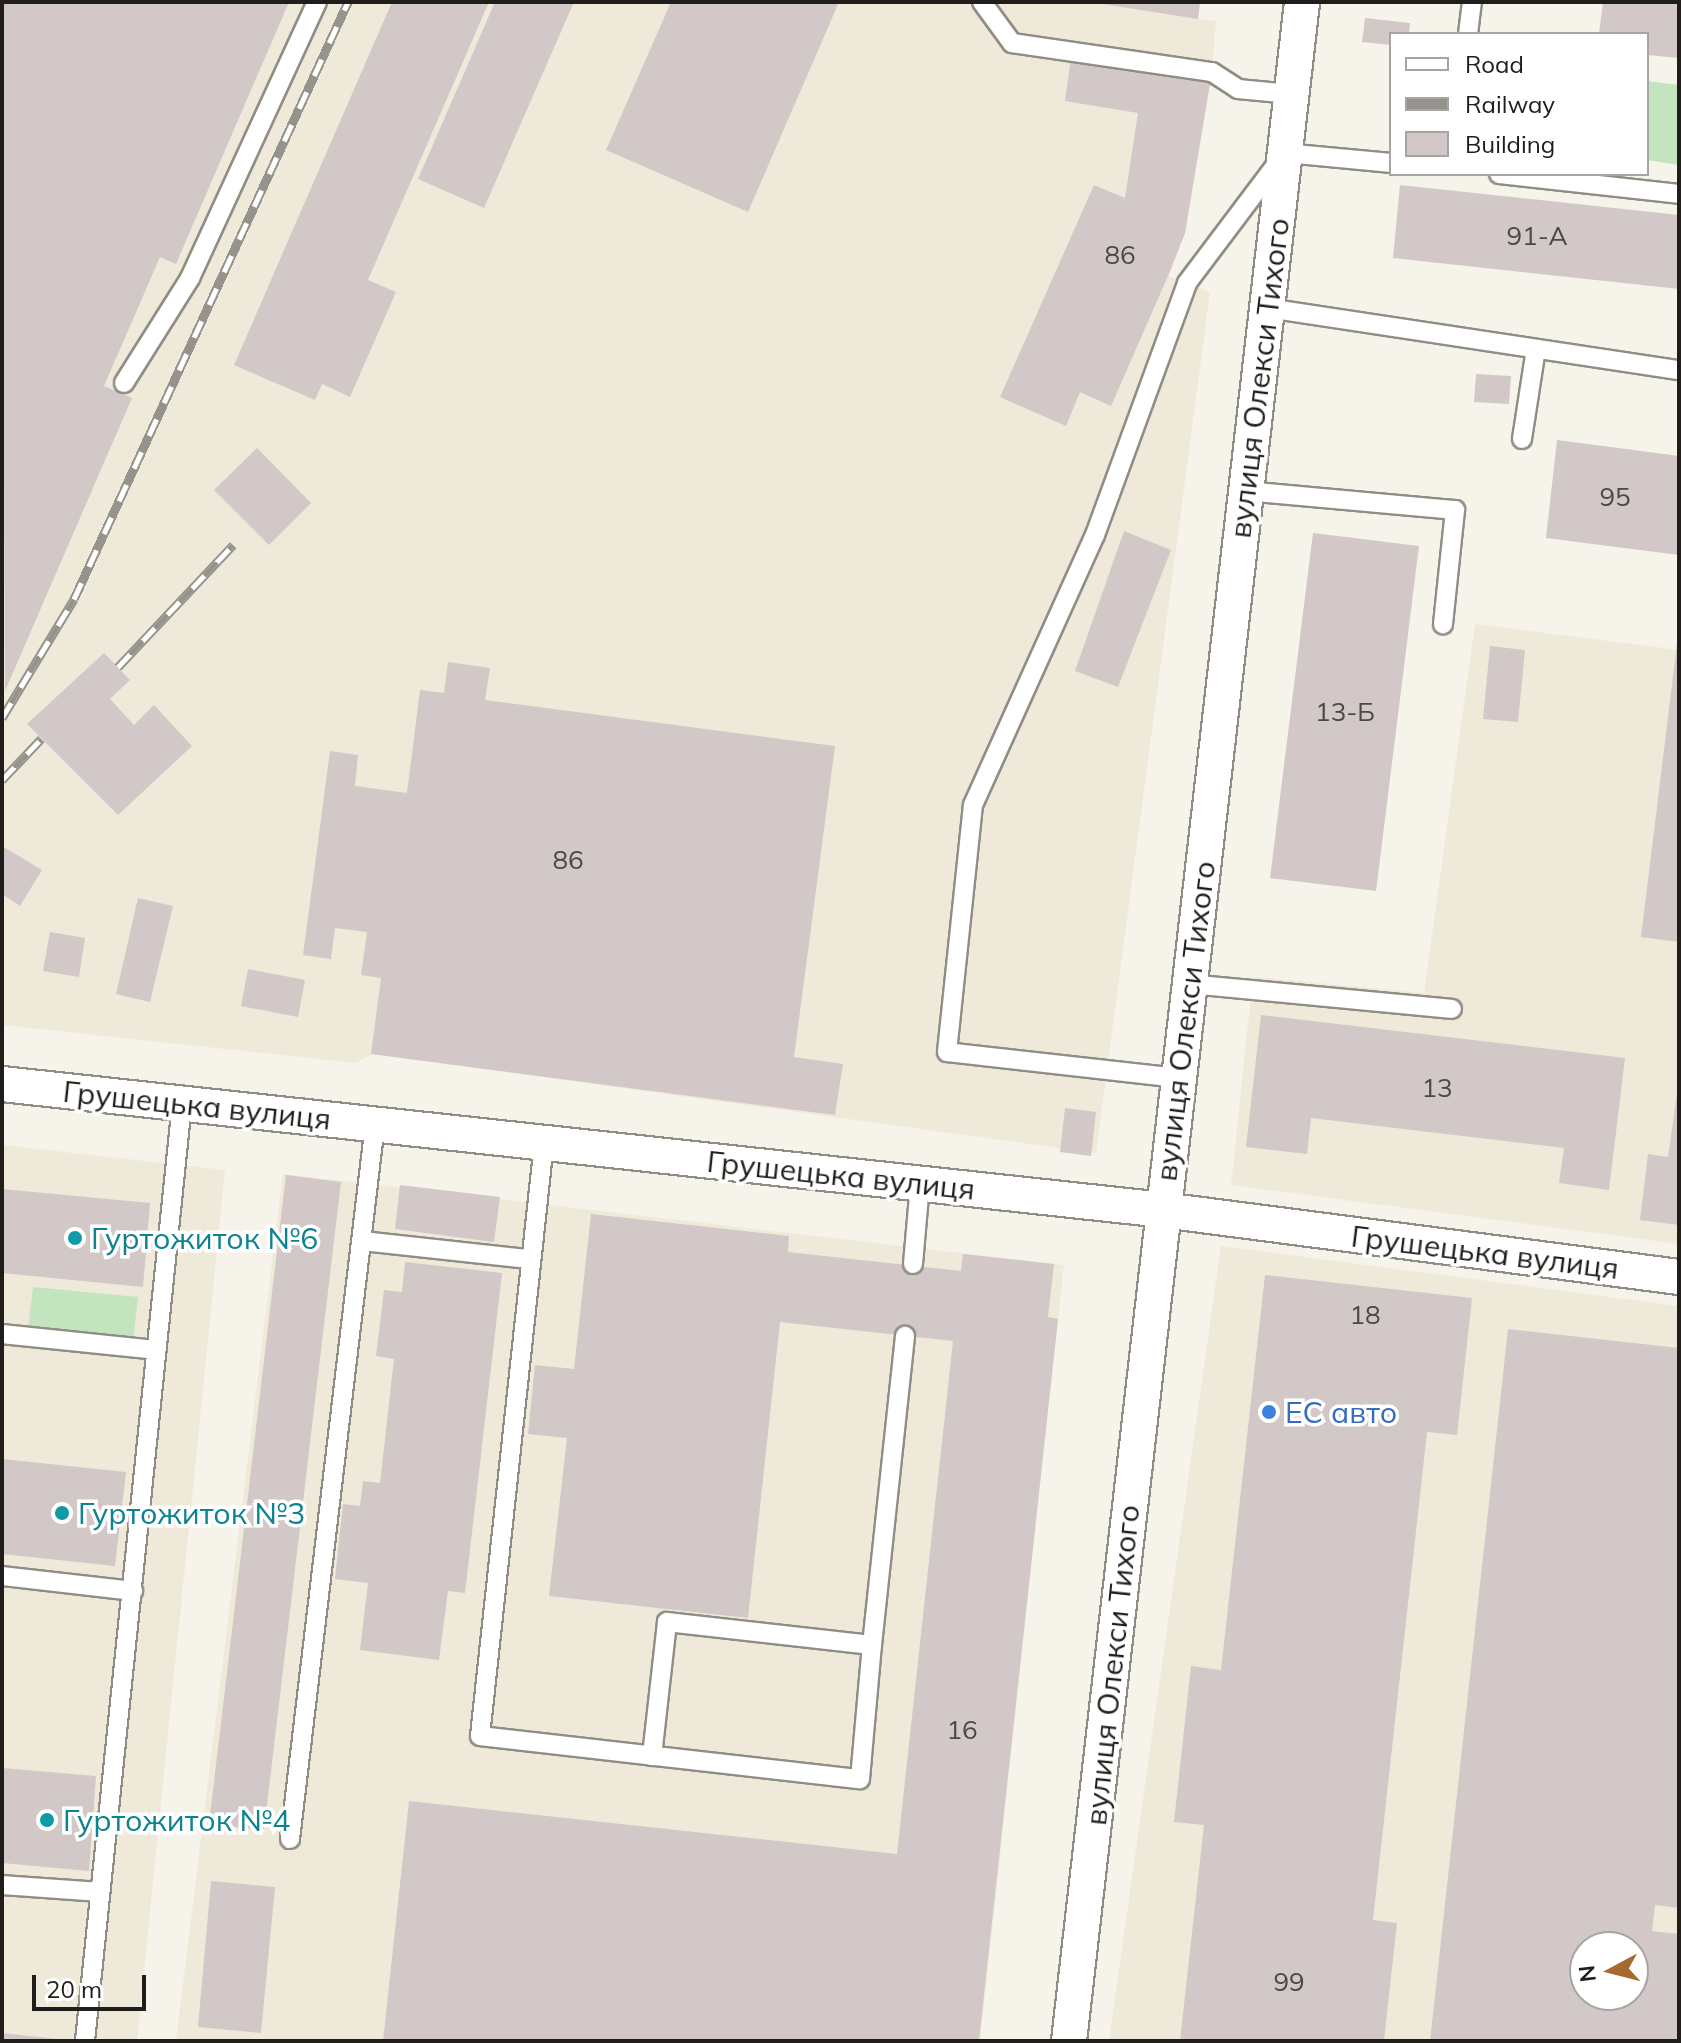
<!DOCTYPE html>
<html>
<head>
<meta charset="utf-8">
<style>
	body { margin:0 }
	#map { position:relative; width:1681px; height:2043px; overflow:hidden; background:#f6f3ea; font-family:Mulish,sans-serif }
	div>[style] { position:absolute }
	.built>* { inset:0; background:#efe9d9 }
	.green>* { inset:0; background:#c2e4be }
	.building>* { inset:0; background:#d2c8c7 }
	.roads { filter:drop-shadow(2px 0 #908d85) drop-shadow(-2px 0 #908d85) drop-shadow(0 2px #908d85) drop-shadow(0 -2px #908d85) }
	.lane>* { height:18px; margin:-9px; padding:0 9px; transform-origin:9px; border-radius:9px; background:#fff }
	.street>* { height:34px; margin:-17px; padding:0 17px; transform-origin:17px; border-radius:17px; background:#fff }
	.rail>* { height:9px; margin-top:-4.5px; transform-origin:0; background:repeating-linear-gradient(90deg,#fff 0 18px,#95938c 0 36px); box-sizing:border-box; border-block:2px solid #95938c }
	.dots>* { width:22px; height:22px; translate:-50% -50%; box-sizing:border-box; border:4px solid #fff; border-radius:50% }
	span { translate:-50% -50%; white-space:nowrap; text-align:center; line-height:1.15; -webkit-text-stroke:7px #fff; paint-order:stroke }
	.number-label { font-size:26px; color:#4c4846 }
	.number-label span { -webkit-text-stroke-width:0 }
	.street-label { font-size:30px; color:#1f1e1b }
	.culture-label { font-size:30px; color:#0d838f }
	.left { translate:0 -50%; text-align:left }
	.shop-label { font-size:30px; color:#366cbe }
	.frame { position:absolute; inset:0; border:4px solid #1f1e1b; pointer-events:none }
	.legend { position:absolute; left:1389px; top:32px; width:260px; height:144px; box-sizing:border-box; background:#fff; border:2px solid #a5a5a4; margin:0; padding:10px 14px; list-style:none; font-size:24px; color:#1f1e1b }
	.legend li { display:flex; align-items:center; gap:16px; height:40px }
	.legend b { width:40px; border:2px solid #a5a5a4 }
	.north { position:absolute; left:1569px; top:1931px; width:80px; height:80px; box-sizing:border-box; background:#fff; border:2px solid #a5a5a4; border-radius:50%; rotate:263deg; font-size:22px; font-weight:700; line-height:32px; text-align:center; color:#1f1e1b }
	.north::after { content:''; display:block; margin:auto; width:28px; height:36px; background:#a76a2e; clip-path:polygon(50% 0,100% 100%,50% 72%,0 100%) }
	.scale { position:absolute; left:32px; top:1975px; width:114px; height:36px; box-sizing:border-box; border:4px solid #1f1e1b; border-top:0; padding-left:10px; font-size:24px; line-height:28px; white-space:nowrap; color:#1f1e1b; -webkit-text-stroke:6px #fff; paint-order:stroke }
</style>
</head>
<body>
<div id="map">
	<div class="built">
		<i style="clip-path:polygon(2px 2px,1200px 2px,1198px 19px,1216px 21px,1212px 72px,1185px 233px,1169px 276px,1210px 292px,1096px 1153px,372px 1054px,356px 1063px,2px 1025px)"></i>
		<i style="clip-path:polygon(1475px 624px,1679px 650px,1679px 1244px,1231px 1185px,1253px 977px,1424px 993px)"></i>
		<i style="clip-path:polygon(2px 1145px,225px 1170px,137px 2041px,2px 2041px)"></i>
		<i style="clip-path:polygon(283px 1174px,1064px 1265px,980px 2041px,176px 2041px)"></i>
		<i style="clip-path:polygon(evenodd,1221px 1246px,1679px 1306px,1679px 2041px,1109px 2041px,1221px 1246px,1585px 1947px,1633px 1947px,1633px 1995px,1585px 1995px,1585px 1947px)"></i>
	</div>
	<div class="green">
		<i style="clip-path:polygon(1647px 81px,1679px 85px,1679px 165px,1647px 160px)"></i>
		<i style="clip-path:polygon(33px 1287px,138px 1297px,133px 1341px,28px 1330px)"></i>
	</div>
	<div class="building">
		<i style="clip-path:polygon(2px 2px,289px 2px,176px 264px,160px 257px,104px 386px,132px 398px,5px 691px)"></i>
		<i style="clip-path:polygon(392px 2px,489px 2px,368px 280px,396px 292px,350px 397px,322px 384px,315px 400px,234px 365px)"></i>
		<i style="clip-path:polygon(495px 2px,574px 2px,484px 208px,418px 179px)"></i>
		<i style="clip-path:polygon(671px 2px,839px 2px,748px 212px,606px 150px)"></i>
		<i style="clip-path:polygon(1090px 2px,1200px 2px,1198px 19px)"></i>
		<i style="clip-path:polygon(1603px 2px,1679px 2px,1679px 58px,1647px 55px,1647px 34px,1599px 34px)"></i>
		<i style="clip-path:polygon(1365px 18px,1410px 23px,1409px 34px,1391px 34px,1391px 45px,1362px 42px)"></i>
		<i style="clip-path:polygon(1071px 58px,1211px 78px,1185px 233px,1168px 276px,1111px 406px,1080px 392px,1066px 426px,1000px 397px,1094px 185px,1125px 198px,1138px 113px,1065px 101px)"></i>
		<i style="clip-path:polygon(1400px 185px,1679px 215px,1679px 289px,1393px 258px)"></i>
		<i style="clip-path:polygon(1476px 374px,1511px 376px,1509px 404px,1474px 402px)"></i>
		<i style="clip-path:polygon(1557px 440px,1679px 456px,1679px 555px,1546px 538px)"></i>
		<i style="clip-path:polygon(257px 448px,311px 503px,269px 545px,214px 490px)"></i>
		<i style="clip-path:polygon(1124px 531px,1171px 550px,1118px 687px,1075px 671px)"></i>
		<i style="clip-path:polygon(1313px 533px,1419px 546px,1376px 891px,1270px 878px)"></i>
		<i style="clip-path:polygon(1677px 644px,1679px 645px,1679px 942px,1641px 937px)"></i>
		<i style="clip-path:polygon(1490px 646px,1525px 650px,1518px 722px,1483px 719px)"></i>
		<i style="clip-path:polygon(104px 653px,130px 680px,110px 699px,134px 725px,154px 705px,192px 746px,118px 815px,27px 724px)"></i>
		<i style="clip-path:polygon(448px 662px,490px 668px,485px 700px,835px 746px,794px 1057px,843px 1064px,835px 1115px,371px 1054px,381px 978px,361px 975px,367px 932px,335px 928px,331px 959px,303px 955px,330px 751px,358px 755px,355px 786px,407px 793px,420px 690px,444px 693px)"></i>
		<i style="clip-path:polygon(4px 847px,42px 870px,20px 906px,2px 894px)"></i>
		<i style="clip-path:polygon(138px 898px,173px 906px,150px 1002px,116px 994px)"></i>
		<i style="clip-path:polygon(50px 932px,85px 938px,79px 977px,43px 971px)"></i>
		<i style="clip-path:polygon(248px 969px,305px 980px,298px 1017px,241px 1006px)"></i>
		<i style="clip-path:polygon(1261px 1015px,1625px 1058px,1609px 1190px,1559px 1183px,1564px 1148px,1311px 1118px,1307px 1154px,1246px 1147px)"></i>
		<i style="clip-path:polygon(1679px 1079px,1679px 1225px,1640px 1220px,1648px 1154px,1668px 1157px)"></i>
		<i style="clip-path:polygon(1065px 1108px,1096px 1112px,1091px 1156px,1060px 1152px)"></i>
		<i style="clip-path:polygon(286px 1175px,341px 1182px,264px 1830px,209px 1824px)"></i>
		<i style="clip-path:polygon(400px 1185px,500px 1197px,494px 1242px,395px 1229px)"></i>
		<i style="clip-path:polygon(2px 1189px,150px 1203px,143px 1287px,2px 1273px)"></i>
		<i style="clip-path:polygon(591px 1214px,789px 1236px,788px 1252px,961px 1271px,963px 1254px,1054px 1264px,1048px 1317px,1058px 1319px,979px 2041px,383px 2041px,409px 1801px,897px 1854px,953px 1341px,780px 1322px,748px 1618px,549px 1596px,567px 1438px,528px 1434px,535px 1365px,574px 1369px)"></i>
		<i style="clip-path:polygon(405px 1262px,502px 1273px,465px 1593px,448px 1591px,439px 1660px,360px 1650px,368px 1583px,335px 1579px,343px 1504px,360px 1506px,363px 1481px,380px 1483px,394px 1359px,376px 1356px,384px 1290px,402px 1292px)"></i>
		<i style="clip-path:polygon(1265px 1275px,1472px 1298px,1457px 1435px,1427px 1432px,1373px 1920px,1397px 1923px,1384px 2041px,1180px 2041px,1204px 1825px,1174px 1822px,1191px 1666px,1221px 1670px)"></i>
		<i style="clip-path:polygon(evenodd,1508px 1329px,1679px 1348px,1679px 1908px,1655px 1905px,1652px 1931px,1679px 1934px,1679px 2041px,1430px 2041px,1508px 1329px,1585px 1947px,1633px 1947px,1633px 1995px,1585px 1995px,1585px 1947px)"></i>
		<i style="clip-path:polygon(2px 1459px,126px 1472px,115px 1566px,2px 1554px)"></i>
		<i style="clip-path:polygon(2px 1768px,96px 1776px,89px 1871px,2px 1863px)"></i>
		<i style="clip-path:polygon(211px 1881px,275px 1887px,261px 2033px,198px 2027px)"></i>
		<i style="clip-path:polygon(2px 2033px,57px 2039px,57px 2041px,2px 2041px)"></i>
	</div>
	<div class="roads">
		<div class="lane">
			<i style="left:982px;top:2px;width:51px;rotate:53.8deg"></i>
			<i style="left:1012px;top:43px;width:202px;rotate:8.3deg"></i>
			<i style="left:1212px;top:72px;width:31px;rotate:33deg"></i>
			<i style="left:1238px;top:89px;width:53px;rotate:5.4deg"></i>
			<i style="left:1468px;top:34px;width:32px;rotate:-83deg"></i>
			<i style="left:1499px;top:174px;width:181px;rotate:6.3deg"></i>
			<i style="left:1267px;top:308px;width:417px;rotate:8.6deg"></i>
			<i style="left:124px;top:383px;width:124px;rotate:-57.8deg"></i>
			<i style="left:190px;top:278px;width:304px;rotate:-65.3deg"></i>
			<i style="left:1522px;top:439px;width:91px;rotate:-81.2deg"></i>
			<i style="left:1246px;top:491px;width:210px;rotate:5.2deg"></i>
			<i style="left:1455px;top:510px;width:115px;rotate:96deg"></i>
			<i style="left:1189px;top:984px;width:264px;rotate:5.4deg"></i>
			<i style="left:1178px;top:1078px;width:232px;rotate:-173.6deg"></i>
			<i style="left:947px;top:1052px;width:248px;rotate:-84deg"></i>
			<i style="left:973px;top:805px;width:296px;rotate:-65.7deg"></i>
			<i style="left:1095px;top:535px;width:268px;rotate:-69.9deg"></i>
			<i style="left:1187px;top:283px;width:163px;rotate:-53deg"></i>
			<i style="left:1285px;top:153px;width:106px;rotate:5.4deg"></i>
			<i style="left:544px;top:1143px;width:596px;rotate:96.16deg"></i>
			<i style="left:480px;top:1736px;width:382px;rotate:6.5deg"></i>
			<i style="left:860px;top:1779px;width:135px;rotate:-84.9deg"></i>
			<i style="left:362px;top:1241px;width:168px;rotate:6.2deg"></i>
			<i style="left:913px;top:1264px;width:80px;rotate:-85deg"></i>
			<i style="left:2px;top:1334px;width:155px;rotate:5.9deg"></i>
			<i style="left:2px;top:1576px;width:132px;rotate:6.5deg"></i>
			<i style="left:652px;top:1756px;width:135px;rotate:-83.6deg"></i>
			<i style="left:667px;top:1622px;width:206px;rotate:6.4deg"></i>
			<i style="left:872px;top:1645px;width:311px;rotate:-83.9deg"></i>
			<i style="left:290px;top:1839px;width:720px;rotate:-83.22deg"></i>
			<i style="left:2px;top:1885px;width:97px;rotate:4.1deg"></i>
			<i style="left:85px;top:2041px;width:942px;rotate:-84.09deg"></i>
		</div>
		<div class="street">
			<i style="left:2px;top:1084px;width:1168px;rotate:6.19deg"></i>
			<i style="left:1163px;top:1210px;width:520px;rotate:7.4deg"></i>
			<i style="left:1069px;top:2041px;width:2052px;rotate:-83.48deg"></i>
		</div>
	</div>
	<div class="rail">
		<i style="left:118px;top:667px;width:168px;rotate:-46.7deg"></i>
		<i style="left:2px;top:718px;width:139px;rotate:-58.8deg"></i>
		<i style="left:74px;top:599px;width:657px;rotate:-65.35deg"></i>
		<i style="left:2px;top:780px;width:57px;rotate:-46.4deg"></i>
	</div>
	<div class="dots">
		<i style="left:75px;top:1238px;background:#0f9aa8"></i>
		<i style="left:1269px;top:1412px;background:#3f7fe0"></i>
		<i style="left:62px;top:1513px;background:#0f9aa8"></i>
		<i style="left:47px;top:1820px;background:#0f9aa8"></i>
	</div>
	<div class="number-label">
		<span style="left:1537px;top:236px">91-А</span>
		<span style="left:1120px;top:255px">86</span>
		<span style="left:1615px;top:497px">95</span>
		<span style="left:1345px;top:712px">13-Б</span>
		<span style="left:568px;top:860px">86</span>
		<span style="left:1437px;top:1088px">13</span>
		<span style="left:1365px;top:1315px">18</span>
		<span style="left:962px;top:1730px">16</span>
		<span style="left:1289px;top:1982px">99</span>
	</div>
	<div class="street-label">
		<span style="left:1259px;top:378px;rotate:-83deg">вулиця Олекси Тихого</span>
		<span style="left:1185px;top:1021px;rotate:-83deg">вулиця Олекси Тихого</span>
		<span style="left:197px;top:1105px;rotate:6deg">Грушецька вулиця</span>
		<span style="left:841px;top:1175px;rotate:6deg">Грушецька вулиця</span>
		<span style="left:1485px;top:1252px;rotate:7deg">Грушецька вулиця</span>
		<span style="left:1112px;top:1665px;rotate:-84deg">вулиця Олекси Тихого</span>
	</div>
	<div class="culture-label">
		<span class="left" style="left:91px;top:1238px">Гуртожиток №6</span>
		<span class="left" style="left:78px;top:1513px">Гуртожиток №3</span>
		<span class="left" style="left:63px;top:1820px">Гуртожиток №4</span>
	</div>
	<div class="shop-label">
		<span class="left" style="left:1285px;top:1412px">ЕС авто</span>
	</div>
	<div class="frame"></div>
	<ul class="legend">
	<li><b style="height:10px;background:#fff"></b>Road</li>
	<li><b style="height:10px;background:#95938c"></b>Railway</li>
	<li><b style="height:22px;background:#d2c8c7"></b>Building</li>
	</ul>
	<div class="north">N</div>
	<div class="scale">20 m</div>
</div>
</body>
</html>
